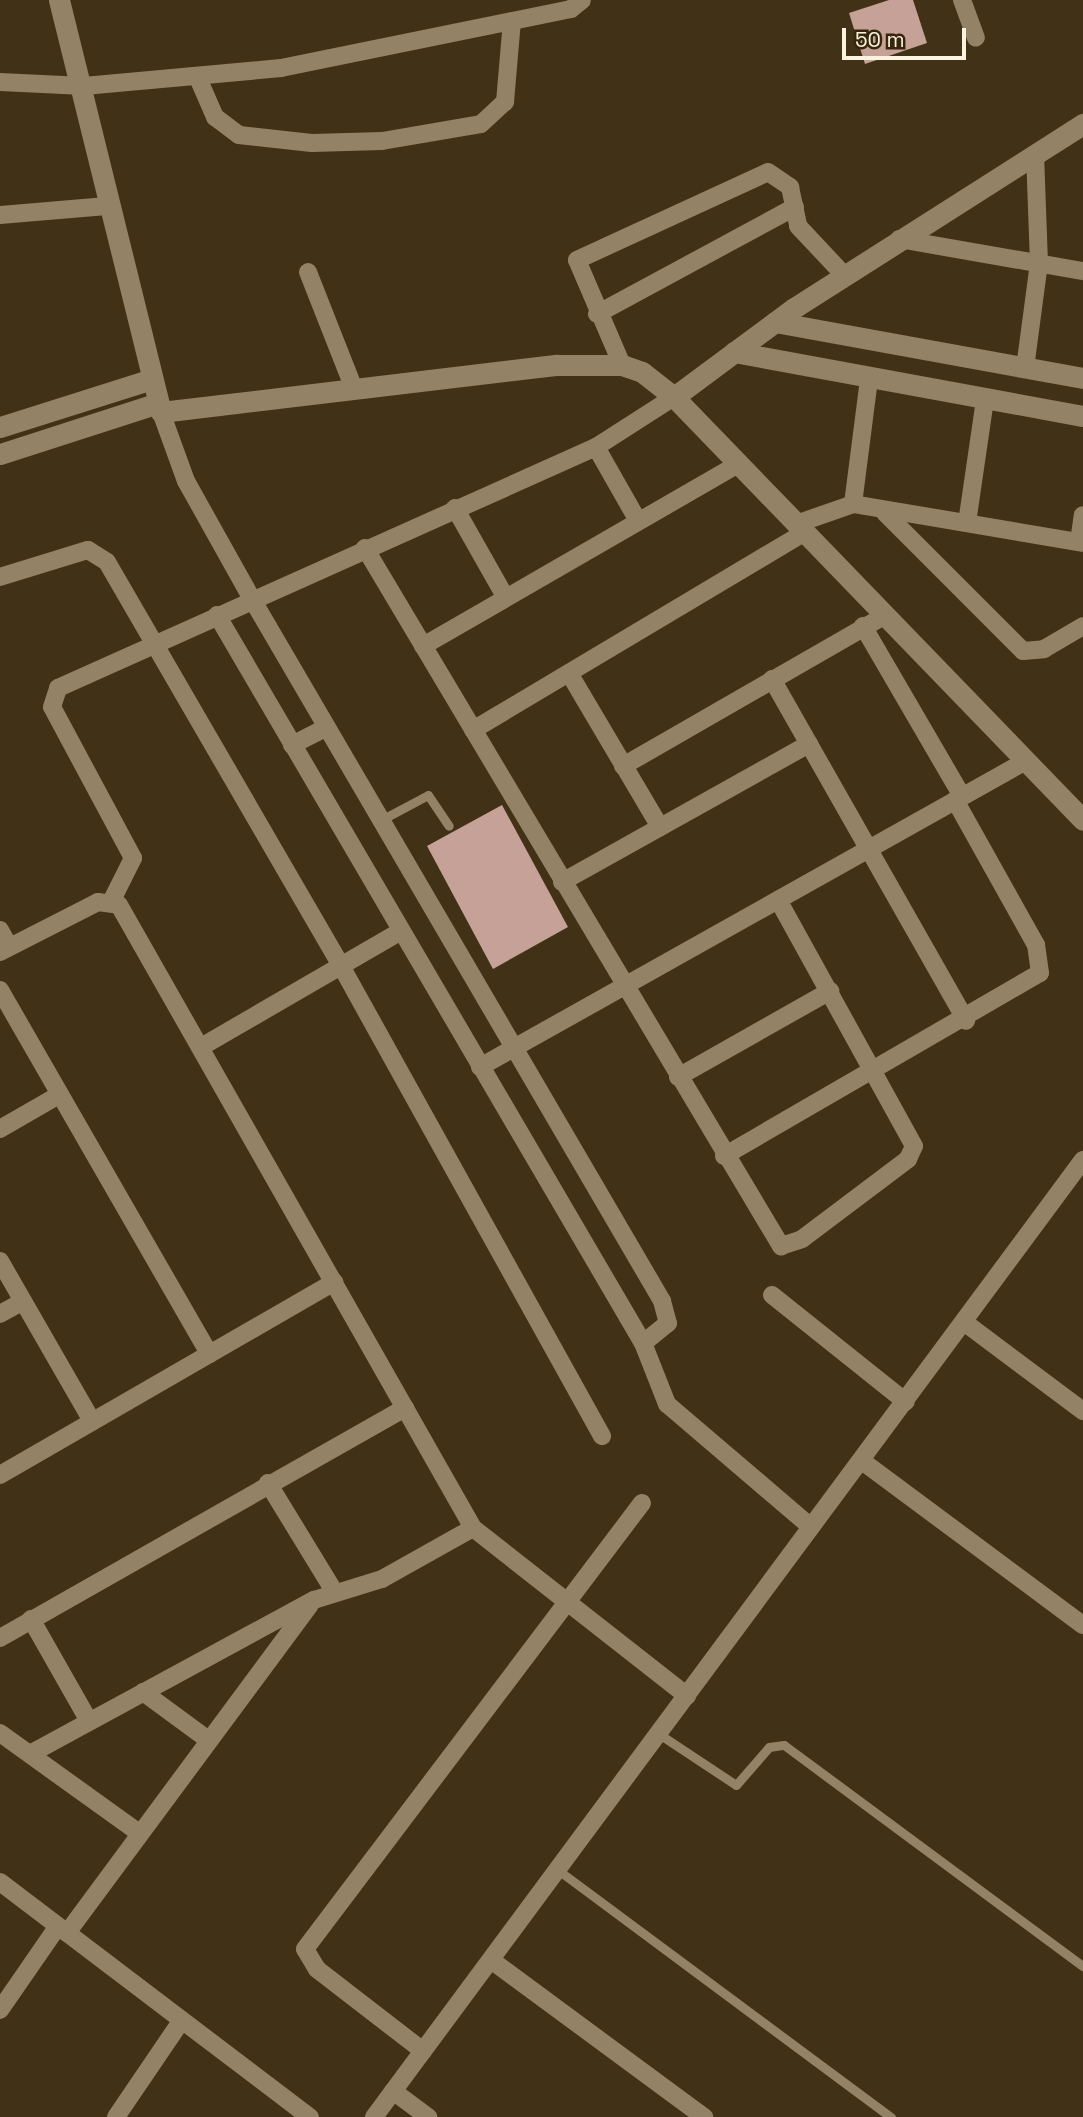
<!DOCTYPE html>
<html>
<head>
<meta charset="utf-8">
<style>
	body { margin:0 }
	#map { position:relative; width:1083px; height:2117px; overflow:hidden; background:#413116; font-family:"Space Grotesk",sans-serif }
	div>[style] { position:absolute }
	.building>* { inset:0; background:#c6a197 }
	.lane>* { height:9px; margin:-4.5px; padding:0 4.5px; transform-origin:4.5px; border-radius:4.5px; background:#938265 }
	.street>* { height:18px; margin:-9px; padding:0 9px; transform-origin:9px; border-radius:9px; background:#938265 }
	.secondary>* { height:21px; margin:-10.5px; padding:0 10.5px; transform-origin:10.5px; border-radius:10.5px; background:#938265 }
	span { translate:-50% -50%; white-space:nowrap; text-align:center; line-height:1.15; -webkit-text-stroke:7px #36270c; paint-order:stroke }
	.scale { position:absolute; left:842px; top:28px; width:124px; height:32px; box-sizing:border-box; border:4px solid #fcf2e2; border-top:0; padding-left:9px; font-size:21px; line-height:24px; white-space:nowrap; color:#fcf2e2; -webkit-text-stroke:5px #36270c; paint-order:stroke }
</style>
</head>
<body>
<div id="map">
	<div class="building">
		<i style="clip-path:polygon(889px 0,913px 0,927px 43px,865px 64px,849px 13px)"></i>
		<i style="clip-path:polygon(502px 805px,568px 927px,493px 969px,427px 846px)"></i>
	</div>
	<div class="lane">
		<i style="left:381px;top:820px;width:53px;rotate:-28deg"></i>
		<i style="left:428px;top:795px;width:37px;rotate:56deg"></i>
		<i style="left:659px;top:1734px;width:92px;rotate:33.5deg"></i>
		<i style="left:736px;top:1785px;width:50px;rotate:-49deg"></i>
		<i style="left:769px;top:1747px;width:15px;rotate:-8deg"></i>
		<i style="left:784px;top:1745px;width:372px;rotate:36.5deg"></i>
		<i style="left:558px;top:1870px;width:415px;rotate:36.6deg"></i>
	</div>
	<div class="street">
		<i style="left:962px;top:0;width:40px;rotate:69.8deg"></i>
		<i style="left:198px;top:78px;width:43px;rotate:66.4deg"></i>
		<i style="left:215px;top:117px;width:30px;rotate:37deg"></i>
		<i style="left:239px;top:135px;width:73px;rotate:6.3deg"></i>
		<i style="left:312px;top:143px;width:70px;rotate:-1.6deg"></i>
		<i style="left:382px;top:141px;width:100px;rotate:-9.7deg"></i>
		<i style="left:481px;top:124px;width:33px;rotate:-43deg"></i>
		<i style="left:505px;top:102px;width:81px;rotate:-85.1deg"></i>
		<i style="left:0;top:82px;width:84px;rotate:2.7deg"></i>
		<i style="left:84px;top:86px;width:198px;rotate:-5.2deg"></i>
		<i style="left:281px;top:68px;width:296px;rotate:-11.5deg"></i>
		<i style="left:571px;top:9px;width:14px;rotate:-39deg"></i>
		<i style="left:0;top:215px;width:107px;rotate:-4.8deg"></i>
		<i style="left:899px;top:239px;width:187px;rotate:9.9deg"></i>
		<i style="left:308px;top:272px;width:126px;rotate:68.5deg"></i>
		<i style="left:597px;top:314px;width:225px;rotate:-28.4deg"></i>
		<i style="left:622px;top:365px;width:114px;rotate:-113.2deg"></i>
		<i style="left:577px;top:260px;width:210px;rotate:-24.7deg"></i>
		<i style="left:768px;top:172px;width:27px;rotate:34deg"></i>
		<i style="left:790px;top:187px;width:40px;rotate:78deg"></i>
		<i style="left:798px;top:226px;width:67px;rotate:46.8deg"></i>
		<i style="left:1025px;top:368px;width:106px;rotate:-82.4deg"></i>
		<i style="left:1039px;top:263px;width:109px;rotate:-92.1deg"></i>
		<i style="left:161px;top:412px;width:73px;rotate:70.1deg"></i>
		<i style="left:186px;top:481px;width:135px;rotate:60.8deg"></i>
		<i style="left:252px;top:599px;width:813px;rotate:59.71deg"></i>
		<i style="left:662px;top:1301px;width:23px;rotate:75deg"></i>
		<i style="left:668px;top:1323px;width:32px;rotate:141deg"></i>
		<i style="left:596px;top:447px;width:85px;rotate:60.4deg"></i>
		<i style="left:853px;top:504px;width:126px;rotate:-82.7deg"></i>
		<i style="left:455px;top:508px;width:103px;rotate:60.5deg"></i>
		<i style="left:885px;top:513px;width:195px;rotate:45deg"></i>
		<i style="left:1023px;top:651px;width:21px;rotate:-5deg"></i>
		<i style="left:1044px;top:649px;width:45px;rotate:-30.5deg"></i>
		<i style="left:967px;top:523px;width:125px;rotate:-81.7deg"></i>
		<i style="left:796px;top:524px;width:60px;rotate:-19.3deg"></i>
		<i style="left:853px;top:504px;width:233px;rotate:9.6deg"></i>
		<i style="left:1079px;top:542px;width:27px;rotate:-82deg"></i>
		<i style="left:365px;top:548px;width:813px;rotate:59.21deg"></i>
		<i style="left:781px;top:1246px;width:22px;rotate:-18deg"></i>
		<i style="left:802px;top:1239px;width:133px;rotate:-37deg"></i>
		<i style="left:908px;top:1159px;width:14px;rotate:-65deg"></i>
		<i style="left:914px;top:1146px;width:281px;rotate:-118.9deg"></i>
		<i style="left:0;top:577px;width:92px;rotate:-17.1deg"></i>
		<i style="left:88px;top:550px;width:22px;rotate:32deg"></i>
		<i style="left:107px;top:562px;width:465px;rotate:59.9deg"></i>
		<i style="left:340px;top:964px;width:540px;rotate:60.97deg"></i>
		<i style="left:217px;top:615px;width:843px;rotate:59.67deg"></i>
		<i style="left:643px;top:1343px;width:66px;rotate:68.5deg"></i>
		<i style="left:667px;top:1404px;width:189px;rotate:40.5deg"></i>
		<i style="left:863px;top:626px;width:197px;rotate:59.8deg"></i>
		<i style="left:423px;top:646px;width:364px;rotate:-30deg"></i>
		<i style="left:569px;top:673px;width:179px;rotate:59.4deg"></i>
		<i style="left:772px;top:679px;width:393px;rotate:60.4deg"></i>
		<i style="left:473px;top:730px;width:385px;rotate:-30.8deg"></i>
		<i style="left:292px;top:745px;width:39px;rotate:-27deg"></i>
		<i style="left:623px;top:766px;width:301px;rotate:-29.9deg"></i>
		<i style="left:562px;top:882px;width:283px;rotate:-29.2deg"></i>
		<i style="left:112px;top:900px;width:47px;rotate:-63.4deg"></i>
		<i style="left:133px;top:858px;width:171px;rotate:-118.2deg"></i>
		<i style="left:52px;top:707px;width:20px;rotate:-72deg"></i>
		<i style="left:58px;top:688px;width:590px;rotate:-24.13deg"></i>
		<i style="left:596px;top:447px;width:93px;rotate:-32.7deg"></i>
		<i style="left:0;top:930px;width:18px;rotate:61deg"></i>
		<i style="left:0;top:952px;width:110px;rotate:-27deg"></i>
		<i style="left:98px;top:902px;width:21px;rotate:8deg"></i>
		<i style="left:119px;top:905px;width:717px;rotate:60.39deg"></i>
		<i style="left:473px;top:1528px;width:272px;rotate:38.1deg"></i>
		<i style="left:0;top:990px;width:420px;rotate:60.1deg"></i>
		<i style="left:201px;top:1047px;width:231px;rotate:-30.1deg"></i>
		<i style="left:480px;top:1067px;width:624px;rotate:-29.28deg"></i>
		<i style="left:678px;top:1077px;width:175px;rotate:-29.5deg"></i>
		<i style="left:0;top:1129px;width:68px;rotate:-30deg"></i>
		<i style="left:724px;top:1156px;width:365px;rotate:-30.1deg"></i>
		<i style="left:1040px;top:973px;width:28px;rotate:-98deg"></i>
		<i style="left:1036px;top:945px;width:166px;rotate:-119.2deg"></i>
		<i style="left:0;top:1261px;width:185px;rotate:60.1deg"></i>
		<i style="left:772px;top:1295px;width:171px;rotate:38.6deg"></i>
		<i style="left:0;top:1314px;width:26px;rotate:-29deg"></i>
		<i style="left:964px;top:1322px;width:149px;rotate:36.8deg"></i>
		<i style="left:862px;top:1461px;width:275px;rotate:36.6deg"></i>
		<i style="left:0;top:1475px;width:386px;rotate:-30deg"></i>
		<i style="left:268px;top:1483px;width:127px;rotate:58.6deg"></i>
		<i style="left:31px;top:1619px;width:117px;rotate:60.4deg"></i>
		<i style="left:0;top:1638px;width:466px;rotate:-29.6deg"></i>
		<i style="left:143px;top:1692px;width:79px;rotate:36.3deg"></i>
		<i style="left:0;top:1733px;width:171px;rotate:35.7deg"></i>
		<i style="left:30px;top:1754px;width:323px;rotate:-28.5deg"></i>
		<i style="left:314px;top:1600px;width:71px;rotate:-17.2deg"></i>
		<i style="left:382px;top:1579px;width:104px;rotate:-29.3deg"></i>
		<i style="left:0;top:1882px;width:389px;rotate:37.2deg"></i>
		<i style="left:67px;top:1933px;width:408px;rotate:-53.5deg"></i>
		<i style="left:491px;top:1960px;width:265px;rotate:36.4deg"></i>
		<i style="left:0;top:2010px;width:102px;rotate:-55.4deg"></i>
		<i style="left:423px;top:2051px;width:134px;rotate:-142.3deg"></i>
		<i style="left:317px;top:1969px;width:23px;rotate:-121deg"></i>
		<i style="left:305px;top:1949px;width:559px;rotate:-52.93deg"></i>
		<i style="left:393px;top:2091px;width:44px;rotate:36.6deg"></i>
		<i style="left:116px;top:2117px;width:117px;rotate:-55.8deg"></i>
		<i style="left:374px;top:2117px;width:1191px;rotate:-53.47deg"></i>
	</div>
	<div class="secondary">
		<i style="left:59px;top:0;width:424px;rotate:76.1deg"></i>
		<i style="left:161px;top:412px;width:399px;rotate:-6.8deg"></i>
		<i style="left:557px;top:365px;width:65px"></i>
		<i style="left:622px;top:365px;width:21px;rotate:19deg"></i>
		<i style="left:642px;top:372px;width:41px;rotate:38deg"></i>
		<i style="left:674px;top:397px;width:588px;rotate:45.96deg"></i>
		<i style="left:775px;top:322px;width:313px;rotate:10.3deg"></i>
		<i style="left:734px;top:352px;width:355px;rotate:10.4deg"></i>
		<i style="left:674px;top:397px;width:149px;rotate:-36.6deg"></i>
		<i style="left:794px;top:308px;width:343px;rotate:-32.5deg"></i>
		<i style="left:0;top:427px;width:156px;rotate:-17.5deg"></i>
		<i style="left:0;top:454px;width:163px;rotate:-17.9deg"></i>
	</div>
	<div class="scale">50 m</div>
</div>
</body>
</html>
